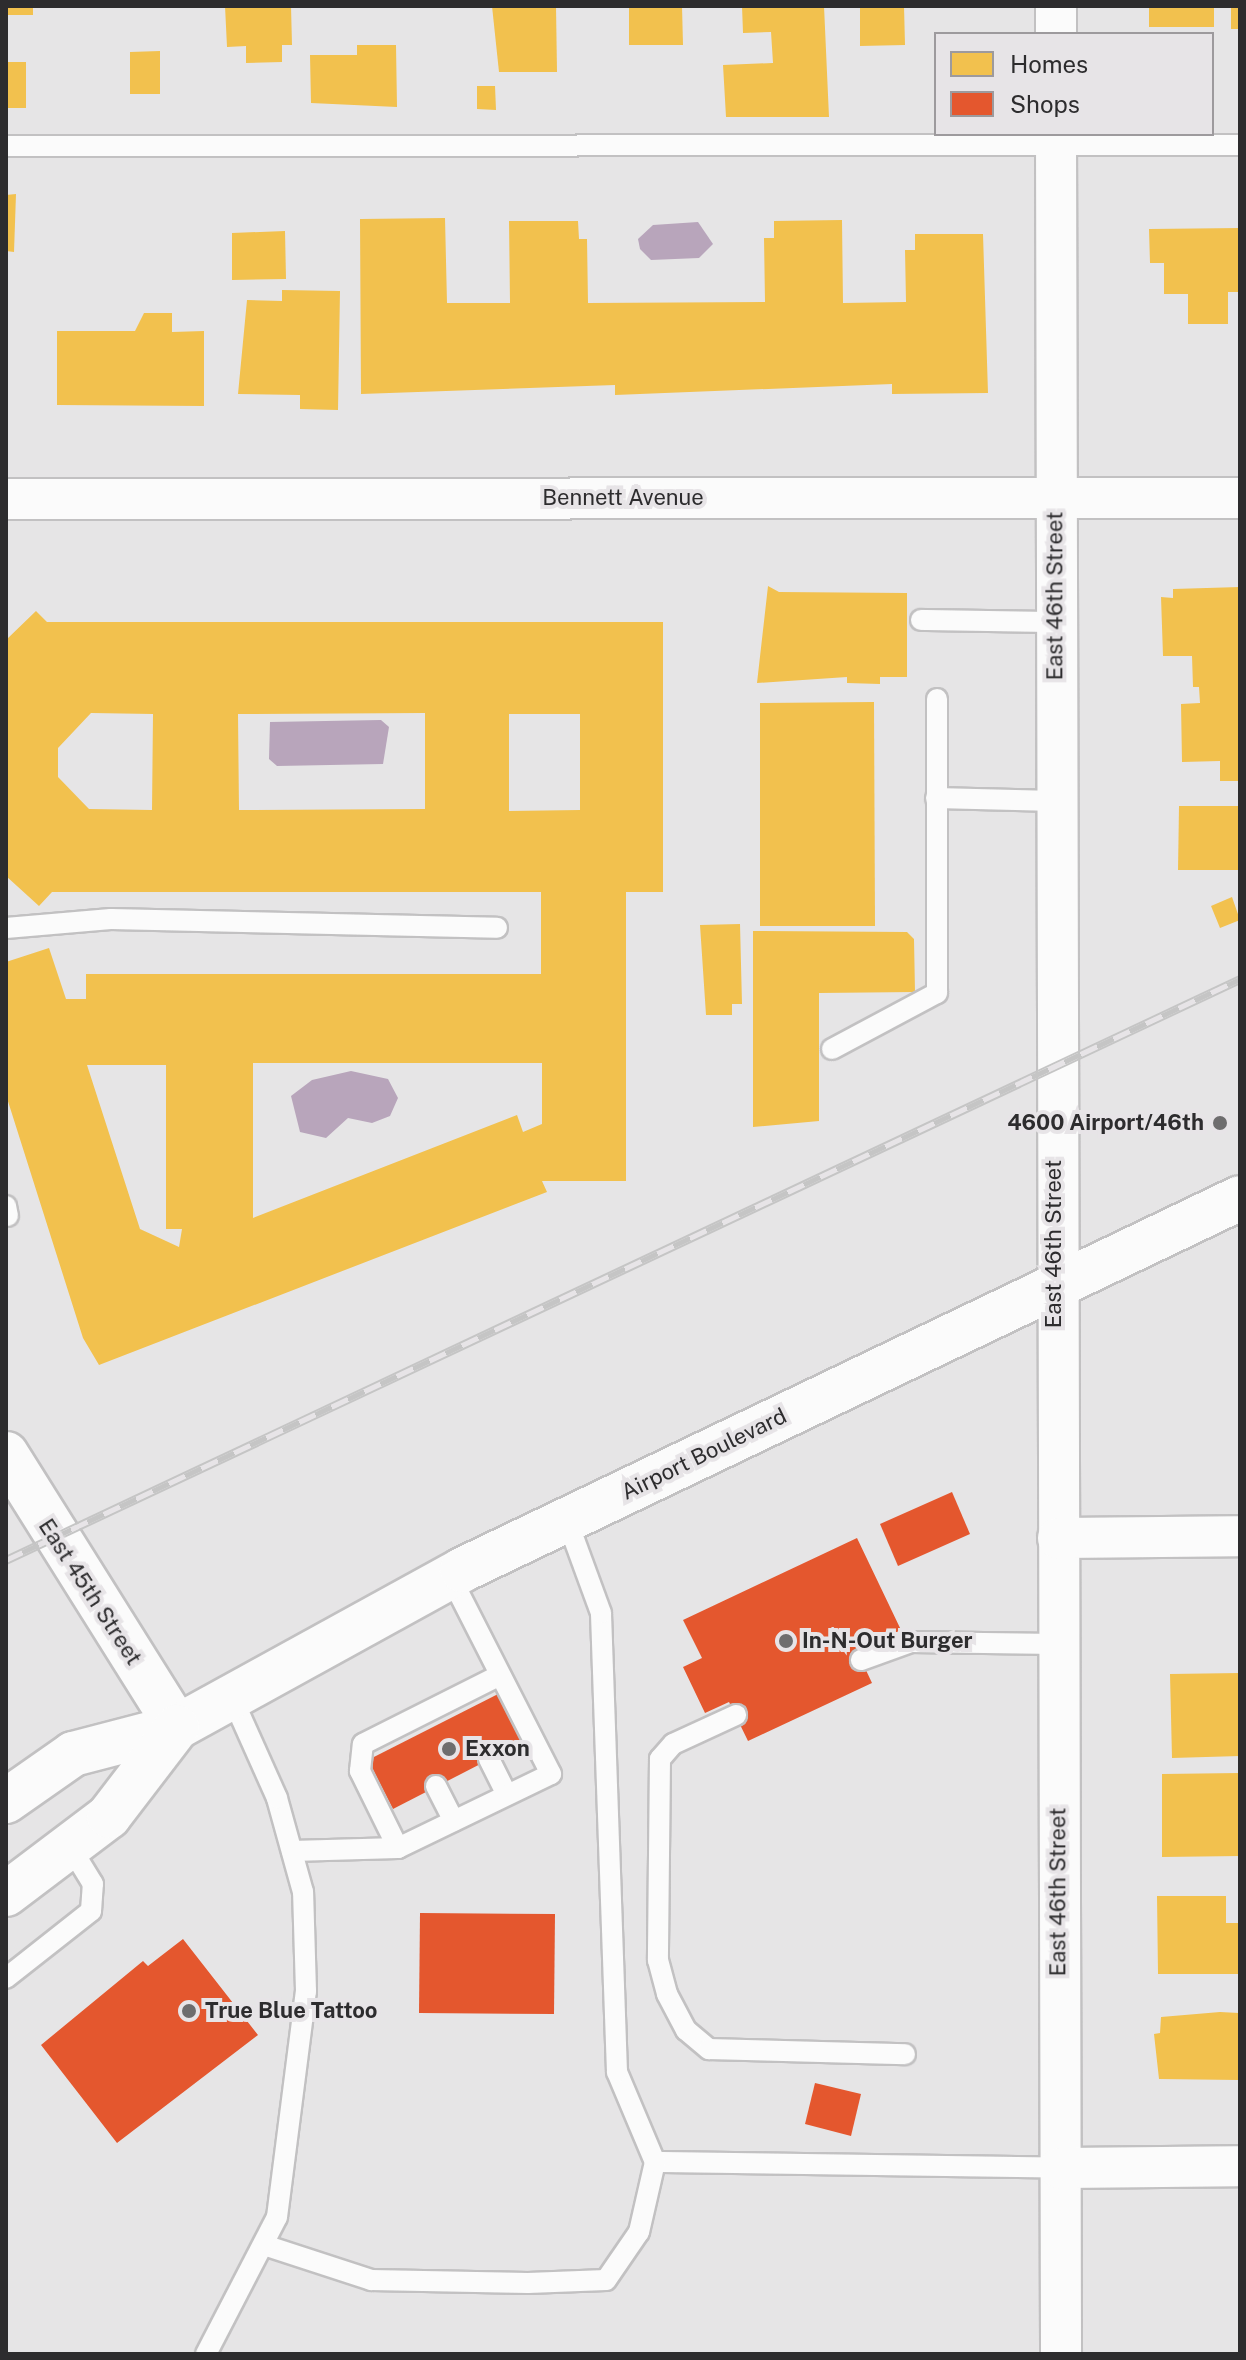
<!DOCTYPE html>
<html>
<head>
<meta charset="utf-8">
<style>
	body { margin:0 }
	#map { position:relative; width:1246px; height:2360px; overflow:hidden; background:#e6e5e6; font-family:"Public Sans",sans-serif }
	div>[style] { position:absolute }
	.water>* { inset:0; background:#b8a5bb }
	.homes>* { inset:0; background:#f2c14e }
	.shops>* { inset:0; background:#e4572e }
	.roads { filter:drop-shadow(2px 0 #c2c1c2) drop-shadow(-2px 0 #c2c1c2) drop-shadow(0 2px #c2c1c2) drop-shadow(0 -2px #c2c1c2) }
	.service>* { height:20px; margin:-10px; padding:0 10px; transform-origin:10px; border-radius:10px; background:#fbfbfb }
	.minor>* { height:40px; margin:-20px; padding:0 20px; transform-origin:20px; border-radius:20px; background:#fbfbfb }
	.secondary>* { height:44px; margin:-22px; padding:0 22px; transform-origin:22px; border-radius:22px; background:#fbfbfb }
	.primary>* { height:44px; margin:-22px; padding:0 22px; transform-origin:22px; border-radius:22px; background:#fbfbfb }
	.rail>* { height:9px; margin-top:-4.5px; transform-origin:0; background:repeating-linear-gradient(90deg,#e7e4e7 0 18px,#c5c5c5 0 36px); box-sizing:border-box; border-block:2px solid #c5c5c5 }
	.dots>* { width:22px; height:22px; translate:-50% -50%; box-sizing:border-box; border:4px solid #e7e4e7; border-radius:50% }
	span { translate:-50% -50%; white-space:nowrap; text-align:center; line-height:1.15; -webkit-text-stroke:8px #e7e4e7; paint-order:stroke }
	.street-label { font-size:22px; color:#2d2c2e }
	.poi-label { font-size:22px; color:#2d2c2e; font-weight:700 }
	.right { translate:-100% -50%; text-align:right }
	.left { translate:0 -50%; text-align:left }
	.frame { position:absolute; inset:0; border:8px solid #2d2c2e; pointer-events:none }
	.legend { position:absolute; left:934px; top:32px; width:280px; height:104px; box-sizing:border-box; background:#e7e4e7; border:2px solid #9d9a9d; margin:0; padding:10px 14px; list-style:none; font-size:24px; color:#2d2c2e }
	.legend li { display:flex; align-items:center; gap:16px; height:40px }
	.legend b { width:40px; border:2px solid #9d9a9d }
</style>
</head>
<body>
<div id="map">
	<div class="water">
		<i style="clip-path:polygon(698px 222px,713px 244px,699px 258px,651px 260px,640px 249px,638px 239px,653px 225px)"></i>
		<i style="clip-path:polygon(381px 720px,389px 727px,383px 764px,277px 766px,269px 759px,270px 722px)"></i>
		<i style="clip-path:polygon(351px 1071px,388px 1079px,398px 1098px,390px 1116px,372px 1123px,348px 1118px,326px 1138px,300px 1132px,291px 1096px,312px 1080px)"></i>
	</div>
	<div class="homes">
		<i style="clip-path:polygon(6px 6px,33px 6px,33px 15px,6px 15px)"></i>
		<i style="clip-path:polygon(225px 6px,291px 6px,292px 45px,282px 45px,282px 62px,246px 63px,246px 46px,227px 47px)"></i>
		<i style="clip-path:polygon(492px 6px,556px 6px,557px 72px,499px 72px)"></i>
		<i style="clip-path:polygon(629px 6px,682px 6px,683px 45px,629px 45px)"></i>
		<i style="clip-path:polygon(742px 6px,824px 6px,829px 117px,726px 117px,723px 65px,773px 63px,771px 32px,743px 33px)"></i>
		<i style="clip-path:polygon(860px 6px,904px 6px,905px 45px,860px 46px)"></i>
		<i style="clip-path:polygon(1149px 6px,1214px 6px,1214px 27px,1149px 27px)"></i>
		<i style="clip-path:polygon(1231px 6px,1240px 6px,1240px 29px,1231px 29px)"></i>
		<i style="clip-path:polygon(357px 45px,396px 45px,397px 107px,311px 103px,310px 55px,357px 55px)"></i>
		<i style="clip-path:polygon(160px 51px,160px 94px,130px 94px,130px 52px)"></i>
		<i style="clip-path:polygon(6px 62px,26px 62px,26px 108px,6px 108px)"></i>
		<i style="clip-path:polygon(477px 86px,495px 86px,496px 110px,477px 109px)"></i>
		<i style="clip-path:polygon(16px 194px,14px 252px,6px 251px,6px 195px)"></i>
		<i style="clip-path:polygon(445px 218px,447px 303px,510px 303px,509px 221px,578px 221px,579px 239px,587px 239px,588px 303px,765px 302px,764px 238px,774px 238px,774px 221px,842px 220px,843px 303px,906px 302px,905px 250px,915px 250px,915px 234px,983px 234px,988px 393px,892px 394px,892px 384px,615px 395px,615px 385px,361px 394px,360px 219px)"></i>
		<i style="clip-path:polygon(1240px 228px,1240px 292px,1228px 292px,1228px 324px,1188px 324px,1188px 294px,1164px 294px,1164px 263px,1150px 263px,1149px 229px)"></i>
		<i style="clip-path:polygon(285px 231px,286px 279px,232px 280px,232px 233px)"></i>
		<i style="clip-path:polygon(282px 290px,340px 291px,338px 410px,300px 409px,300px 395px,238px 394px,247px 300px,282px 301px)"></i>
		<i style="clip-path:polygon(144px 313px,172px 313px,172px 332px,204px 331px,204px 406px,57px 405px,57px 331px,135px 331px)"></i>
		<i style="clip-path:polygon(768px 586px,779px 592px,907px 593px,907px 677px,880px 677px,880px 684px,847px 683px,847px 677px,757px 683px)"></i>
		<i style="clip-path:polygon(1240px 587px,1240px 781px,1220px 781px,1220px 761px,1182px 762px,1181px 704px,1200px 703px,1199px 687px,1193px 687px,1192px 656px,1163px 656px,1161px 597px,1173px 598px,1173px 589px)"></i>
		<i style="clip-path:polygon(evenodd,36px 611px,47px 622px,663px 622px,663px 892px,626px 892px,626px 1181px,542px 1181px,547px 1192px,99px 1365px,83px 1338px,6px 1095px,6px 962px,49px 948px,66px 999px,86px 999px,86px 974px,541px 974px,541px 892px,52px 892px,39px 906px,6px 876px,6px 640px,36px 611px,91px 713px,153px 714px,152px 810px,89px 809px,58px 777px,58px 748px,91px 713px,36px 611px,425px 713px,425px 809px,239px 810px,238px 714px,425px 713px,36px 611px,509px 714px,580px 714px,580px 810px,509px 811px,509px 714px,36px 611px,253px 1063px,542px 1063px,542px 1124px,523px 1132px,517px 1115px,253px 1218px,253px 1063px,36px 611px,87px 1065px,166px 1065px,166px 1229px,182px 1229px,179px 1247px,140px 1229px,87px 1065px)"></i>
		<i style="clip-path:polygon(874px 702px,875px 926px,760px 926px,760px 703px)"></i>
		<i style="clip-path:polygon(1179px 806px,1240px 806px,1240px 870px,1178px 870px)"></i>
		<i style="clip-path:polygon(1232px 897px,1240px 920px,1220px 928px,1211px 906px)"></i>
		<i style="clip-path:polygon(740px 924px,742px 1004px,732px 1004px,732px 1015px,706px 1015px,700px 925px)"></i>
		<i style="clip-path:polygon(753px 931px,907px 932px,914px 939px,915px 992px,819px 993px,819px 1121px,753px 1127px)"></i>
		<i style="clip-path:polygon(1240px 1673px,1240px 1756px,1172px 1758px,1170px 1674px)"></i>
		<i style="clip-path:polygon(1240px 1773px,1240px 1856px,1162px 1857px,1162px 1774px)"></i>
		<i style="clip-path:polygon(1157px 1896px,1226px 1896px,1226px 1923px,1240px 1923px,1240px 1974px,1158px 1974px)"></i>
		<i style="clip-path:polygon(1220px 2012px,1239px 2013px,1239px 2080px,1159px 2079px,1154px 2034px,1160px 2033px,1161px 2017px)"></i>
	</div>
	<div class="shops">
		<i style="clip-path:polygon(952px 1492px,970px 1534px,898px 1566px,880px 1524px)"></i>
		<i style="clip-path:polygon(857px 1538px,901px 1630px,857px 1651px,872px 1683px,748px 1741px,729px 1702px,705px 1713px,683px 1667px,702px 1658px,683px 1620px)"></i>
		<i style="clip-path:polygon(504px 1691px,529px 1739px,393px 1809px,368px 1760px)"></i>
		<i style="clip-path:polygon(420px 1913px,555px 1914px,554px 2014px,419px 2013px)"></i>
		<i style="clip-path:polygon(183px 1939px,258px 2035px,117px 2143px,41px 2045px,143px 1961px,148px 1966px)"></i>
		<i style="clip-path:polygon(815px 2083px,861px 2094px,851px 2136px,805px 2124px)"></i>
	</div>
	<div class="roads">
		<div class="service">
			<i style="left:6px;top:146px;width:1234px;rotate:-0.05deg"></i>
			<i style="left:921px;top:620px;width:134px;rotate:0.9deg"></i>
			<i style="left:936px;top:798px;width:119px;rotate:1.4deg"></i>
			<i style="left:6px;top:928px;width:105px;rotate:-4.9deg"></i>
			<i style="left:111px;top:919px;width:386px;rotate:1.3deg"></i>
			<i style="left:832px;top:1049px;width:119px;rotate:-28.1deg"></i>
			<i style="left:937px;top:993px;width:294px;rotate:-90deg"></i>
			<i style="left:6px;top:1206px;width:10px;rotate:79deg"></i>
			<i style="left:861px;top:1660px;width:53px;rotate:-19.8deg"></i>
			<i style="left:911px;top:1642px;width:146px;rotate:0.8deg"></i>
			<i style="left:736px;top:1715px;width:69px;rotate:155.3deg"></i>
			<i style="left:673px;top:1744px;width:20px;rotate:131deg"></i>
			<i style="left:660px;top:1759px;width:201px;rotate:90.6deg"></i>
			<i style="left:658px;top:1960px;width:35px;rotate:75deg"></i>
			<i style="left:667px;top:1994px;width:41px;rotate:62.2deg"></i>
			<i style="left:686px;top:2030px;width:30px;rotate:40deg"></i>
			<i style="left:709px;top:2049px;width:196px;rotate:1.5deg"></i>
			<i style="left:489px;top:1759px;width:40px;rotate:63.4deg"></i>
			<i style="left:436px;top:1786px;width:39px;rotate:63deg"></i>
			<i style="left:398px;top:1848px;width:86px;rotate:-116.3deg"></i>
			<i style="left:360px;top:1771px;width:27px;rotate:-84deg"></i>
			<i style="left:363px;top:1744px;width:153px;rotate:-26.7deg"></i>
			<i style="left:292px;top:1851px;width:106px;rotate:-1.6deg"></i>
			<i style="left:398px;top:1848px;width:170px;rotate:-25.8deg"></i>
			<i style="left:551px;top:1774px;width:222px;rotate:-117deg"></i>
			<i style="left:6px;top:1978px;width:108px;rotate:-38.2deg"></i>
			<i style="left:91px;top:1911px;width:27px;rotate:-86deg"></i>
			<i style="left:93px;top:1884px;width:46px;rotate:-121.6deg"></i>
			<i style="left:655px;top:2162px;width:405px;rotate:0.8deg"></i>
			<i style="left:264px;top:2245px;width:113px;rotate:18.1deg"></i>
			<i style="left:371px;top:2280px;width:157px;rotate:1.1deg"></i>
			<i style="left:528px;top:2283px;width:78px;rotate:-2.2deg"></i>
			<i style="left:606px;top:2280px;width:58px;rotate:-55.5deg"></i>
			<i style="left:639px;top:2232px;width:72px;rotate:-77.1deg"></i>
			<i style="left:655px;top:2162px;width:98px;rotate:-112.9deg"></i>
			<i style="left:617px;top:2072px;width:459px;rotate:-92deg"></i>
			<i style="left:601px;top:1613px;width:99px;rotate:-110.1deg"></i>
			<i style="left:206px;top:2354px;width:154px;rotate:-62.6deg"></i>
			<i style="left:277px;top:2217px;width:228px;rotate:-82.7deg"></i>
			<i style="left:306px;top:1991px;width:99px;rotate:-91.7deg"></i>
			<i style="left:303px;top:1892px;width:98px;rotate:-105.5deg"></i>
			<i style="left:277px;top:1798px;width:113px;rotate:-114.1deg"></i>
		</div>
		<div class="minor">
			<i style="left:1056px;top:34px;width:28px;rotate:-90deg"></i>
			<i style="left:1056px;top:134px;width:2220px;rotate:89.87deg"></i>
			<i style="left:6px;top:499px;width:1234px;rotate:-0.05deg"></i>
			<i style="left:1058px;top:1538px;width:182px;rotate:-0.6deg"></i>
			<i style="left:1060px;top:2168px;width:180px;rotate:-0.6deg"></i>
		</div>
		<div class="secondary">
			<i style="left:6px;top:1454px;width:322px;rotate:57.9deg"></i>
		</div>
		<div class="primary">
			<i style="left:6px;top:1801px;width:82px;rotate:-35deg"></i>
			<i style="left:73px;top:1754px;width:107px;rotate:-14.6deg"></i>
			<i style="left:177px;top:1727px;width:325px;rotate:-28.8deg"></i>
			<i style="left:462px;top:1570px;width:862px;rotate:-25.55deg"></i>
			<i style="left:6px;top:1894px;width:129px;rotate:-37.1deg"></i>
			<i style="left:109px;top:1816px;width:112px;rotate:-52.6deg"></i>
		</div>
	</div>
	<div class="rail">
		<i style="left:6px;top:1560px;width:1364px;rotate:-25.21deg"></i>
	</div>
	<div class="dots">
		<i style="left:1220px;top:1123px;background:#6e6d6e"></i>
		<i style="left:786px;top:1641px;background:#6e6d6e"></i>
		<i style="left:449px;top:1749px;background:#6e6d6e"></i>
		<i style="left:189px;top:2011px;background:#6e6d6e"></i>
	</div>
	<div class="street-label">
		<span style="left:623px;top:498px">Bennett Avenue</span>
		<span style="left:1055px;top:596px;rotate:-90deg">East 46th Street</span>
		<span style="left:1054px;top:1244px;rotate:-90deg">East 46th Street</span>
		<span style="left:704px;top:1454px;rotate:-26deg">Airport Boulevard</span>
		<span style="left:90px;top:1592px;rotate:57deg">East 45th Street</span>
		<span style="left:1058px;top:1892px;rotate:-90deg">East 46th Street</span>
	</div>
	<div class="poi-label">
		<span class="right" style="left:1204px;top:1123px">4600 Airport/46th</span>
		<span class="left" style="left:802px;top:1641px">In-N-Out Burger</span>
		<span class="left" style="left:465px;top:1749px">Exxon</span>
		<span class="left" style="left:205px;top:2011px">True Blue Tattoo</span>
	</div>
	<div class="frame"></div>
	<ul class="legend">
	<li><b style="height:22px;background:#f2c14e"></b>Homes</li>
	<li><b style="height:22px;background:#e4572e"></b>Shops</li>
	</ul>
</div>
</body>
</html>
